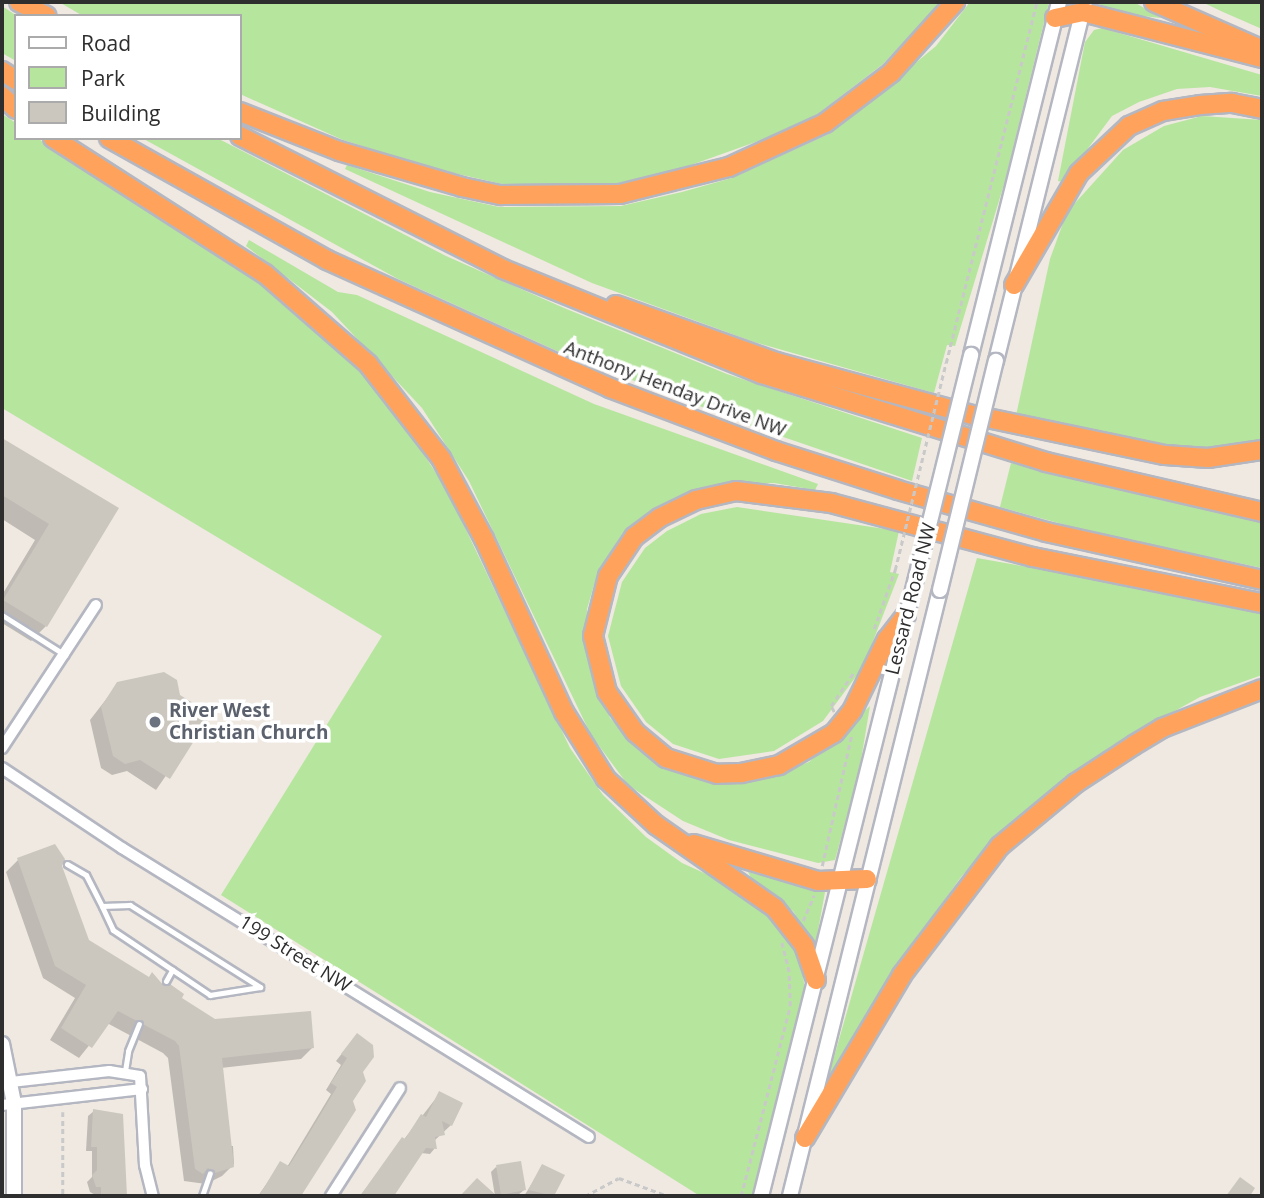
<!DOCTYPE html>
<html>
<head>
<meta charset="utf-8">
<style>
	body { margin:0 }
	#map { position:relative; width:1264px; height:1198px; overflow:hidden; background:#efe9e1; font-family:"Open Sans",sans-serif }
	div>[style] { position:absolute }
	.green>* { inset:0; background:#b6e59e }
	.shadow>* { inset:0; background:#0003 }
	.building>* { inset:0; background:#cbc7bf }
	.path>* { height:2.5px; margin-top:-1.25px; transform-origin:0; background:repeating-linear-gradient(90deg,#c9c9c9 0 5px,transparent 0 8.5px) }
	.roads { filter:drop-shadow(2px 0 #b4b7c1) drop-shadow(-2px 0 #b4b7c1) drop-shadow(0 2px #b4b7c1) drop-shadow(0 -2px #b4b7c1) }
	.lane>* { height:5px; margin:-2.5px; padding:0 2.5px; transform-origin:2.5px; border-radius:2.5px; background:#fff }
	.street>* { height:10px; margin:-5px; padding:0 5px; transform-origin:5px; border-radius:5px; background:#fff }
	.secondary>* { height:14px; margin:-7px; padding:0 7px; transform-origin:7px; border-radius:7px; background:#fff }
	.highway>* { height:18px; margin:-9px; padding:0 9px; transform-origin:9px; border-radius:9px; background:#ffa35c }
	.path-bridge>* { height:2.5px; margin-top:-1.25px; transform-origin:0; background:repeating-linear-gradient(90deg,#c9c9c9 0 5px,transparent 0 8.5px) }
	.bridges { filter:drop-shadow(2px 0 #b4b7c1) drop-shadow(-2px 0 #b4b7c1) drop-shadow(0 2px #b4b7c1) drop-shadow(0 -2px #b4b7c1) }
	.secondary-bridge>* { height:14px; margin:-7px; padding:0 7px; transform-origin:7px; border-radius:7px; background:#fff }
	.dots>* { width:19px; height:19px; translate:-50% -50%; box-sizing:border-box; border:4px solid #fff; border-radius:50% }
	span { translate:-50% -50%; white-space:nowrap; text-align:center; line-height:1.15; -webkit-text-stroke:7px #fff; paint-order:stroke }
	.street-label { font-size:19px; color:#2e2e2e }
	.worship-label { font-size:19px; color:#5b616d; font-weight:700 }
	.left { translate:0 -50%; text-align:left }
	.frame { position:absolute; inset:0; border:4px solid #2e2e2e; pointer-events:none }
	.legend { position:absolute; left:14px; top:14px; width:228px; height:126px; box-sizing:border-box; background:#fff; border:2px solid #ababab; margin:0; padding:9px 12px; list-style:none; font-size:21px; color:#2e2e2e }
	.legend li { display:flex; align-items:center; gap:14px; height:35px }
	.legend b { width:35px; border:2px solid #ababab }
</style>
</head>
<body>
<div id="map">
	<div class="green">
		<i style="clip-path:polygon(59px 2px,941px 2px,883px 64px,819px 113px,784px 132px,677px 170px,618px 183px,555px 186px,502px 184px,436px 169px,343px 140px,240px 94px,240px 16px,83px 16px)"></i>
		<i style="clip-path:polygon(970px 2px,1049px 2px,1005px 181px,955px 346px,947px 345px,934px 393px,754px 342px,592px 283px,345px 169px,347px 165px,430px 192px,499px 207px,621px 206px,682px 192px,732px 178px,831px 133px,936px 46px)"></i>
		<i style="clip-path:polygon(1099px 2px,1134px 2px,1161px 18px,1104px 12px)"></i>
		<i style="clip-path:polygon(1202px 2px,1262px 2px,1262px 29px,1223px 12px)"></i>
		<i style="clip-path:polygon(2px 6px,17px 16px,16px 61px,2px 53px)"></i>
		<i style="clip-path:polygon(1102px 28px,1262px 75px,1262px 96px,1210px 87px,1177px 89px,1139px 102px,1112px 116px,1063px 182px,1058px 181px,1085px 42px,1094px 30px)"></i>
		<i style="clip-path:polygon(2px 114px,16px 123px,16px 138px,37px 138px,248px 274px,351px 362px,401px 419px,447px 490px,570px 748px,603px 795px,646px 837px,682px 863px,746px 892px,799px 944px,805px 991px,754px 1196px,700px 1196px,221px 895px,382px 636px,2px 408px)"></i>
		<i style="clip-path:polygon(1202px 116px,1262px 120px,1262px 444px,1182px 449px,1015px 420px,1050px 259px,1067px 212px,1123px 150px,1164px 126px)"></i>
		<i style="clip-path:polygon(142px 138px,217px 138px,446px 256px,564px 308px,727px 374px,922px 438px,912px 481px,754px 427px,557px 351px,398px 279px)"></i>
		<i style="clip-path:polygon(249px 240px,338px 292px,357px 295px,594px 404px,818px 484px,815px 490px,774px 483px,716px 485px,650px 511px,622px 534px,597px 575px,587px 609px,586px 654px,610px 718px,636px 744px,739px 781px,773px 776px,809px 762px,870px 706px,859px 772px,835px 860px,818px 863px,729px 840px,683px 821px,628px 785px,591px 735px,469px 481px,422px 408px,332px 312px,246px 246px)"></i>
		<i style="clip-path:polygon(1011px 463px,1262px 522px,1262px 568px,1095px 533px,1000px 507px)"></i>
		<i style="clip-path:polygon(737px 507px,899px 531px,890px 572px,899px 574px,863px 667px,823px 721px,774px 751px,719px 759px,673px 744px,646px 722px,621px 686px,608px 636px,622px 582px,645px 548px,667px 531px,701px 514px)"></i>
		<i style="clip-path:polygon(977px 558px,1262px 609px,1262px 675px,1200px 697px,1110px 747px,1012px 821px,961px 877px,913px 944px,867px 1013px,835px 1074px,828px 1078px)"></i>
		<i style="clip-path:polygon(748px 872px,825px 892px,815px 947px,793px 911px,754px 883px)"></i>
	</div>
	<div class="shadow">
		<i style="clip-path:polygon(2px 440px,116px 509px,46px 626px,31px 641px,2px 623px,2px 595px,35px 540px,2px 519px)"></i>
		<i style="clip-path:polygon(118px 684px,179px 696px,208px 715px,156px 790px,127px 771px,112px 775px,101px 768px,90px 720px)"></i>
		<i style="clip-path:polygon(18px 860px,60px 866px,88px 941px,214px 1020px,313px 1047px,301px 1059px,221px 1068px,228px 1146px,233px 1146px,234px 1164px,222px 1176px,206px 1184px,184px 1181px,168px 1058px,163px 1053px,107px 1023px,79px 1058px,50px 1040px,75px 998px,43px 978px,6px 872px)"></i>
		<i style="clip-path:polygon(351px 1042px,361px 1072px,351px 1101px,354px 1110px,300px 1196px,258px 1196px,281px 1163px,287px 1167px,331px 1094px,326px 1090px,341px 1065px,336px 1061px)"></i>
		<i style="clip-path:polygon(440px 1093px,451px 1125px,434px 1141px,435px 1148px,430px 1154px,421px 1153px,393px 1196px,360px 1196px)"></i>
		<i style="clip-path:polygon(94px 1111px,122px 1116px,125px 1196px,97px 1196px,90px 1192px,87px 1182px,92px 1177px,92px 1151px,86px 1151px,88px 1116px)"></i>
		<i style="clip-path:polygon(543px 1166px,562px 1176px,552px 1196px,524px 1196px)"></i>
		<i style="clip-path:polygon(496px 1167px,524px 1190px,518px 1195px,495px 1196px,491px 1172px)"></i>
	</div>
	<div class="building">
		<i style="clip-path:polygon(2px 438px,119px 508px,47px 627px,3px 600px,49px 524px,2px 495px)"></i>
		<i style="clip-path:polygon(164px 672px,177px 680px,180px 695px,211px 714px,170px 779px,140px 760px,125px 764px,113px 756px,101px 707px,117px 682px)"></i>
		<i style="clip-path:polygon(55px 844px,65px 859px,62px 866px,89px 940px,149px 977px,152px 972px,164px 986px,170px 984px,184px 994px,182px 998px,215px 1019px,311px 1011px,314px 1048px,222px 1058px,234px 1167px,215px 1173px,208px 1168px,203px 1174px,195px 1169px,179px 1046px,175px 1041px,118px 1011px,92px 1048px,61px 1028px,86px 985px,55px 966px,17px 858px)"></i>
		<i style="clip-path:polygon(357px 1033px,373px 1045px,374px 1057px,363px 1072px,366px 1081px,353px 1101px,356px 1110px,301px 1196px,259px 1196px,280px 1161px,289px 1166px,307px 1137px,337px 1087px,331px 1083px,347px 1058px,341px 1054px)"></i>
		<i style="clip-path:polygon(439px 1091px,463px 1103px,452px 1126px,442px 1121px,445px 1135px,435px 1137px,437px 1149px,426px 1148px,394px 1196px,360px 1196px,402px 1137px,405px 1139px,421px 1114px,426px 1117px)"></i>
		<i style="clip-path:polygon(93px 1109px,123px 1114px,127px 1196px,101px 1196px,101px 1187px,96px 1187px,92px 1175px,97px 1170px,97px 1147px,91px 1147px)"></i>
		<i style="clip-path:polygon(521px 1161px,526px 1190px,501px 1195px,496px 1165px)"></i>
		<i style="clip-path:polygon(542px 1164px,565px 1175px,554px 1196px,528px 1190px)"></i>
		<i style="clip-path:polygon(1240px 1177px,1255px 1188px,1250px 1196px,1226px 1196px)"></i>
		<i style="clip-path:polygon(477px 1178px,497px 1196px,460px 1196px)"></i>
	</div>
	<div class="path">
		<i style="left:946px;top:363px;width:372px;rotate:-75.9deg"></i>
		<i style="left:874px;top:629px;width:63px;rotate:-70.4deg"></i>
		<i style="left:834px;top:712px;width:7px;rotate:-117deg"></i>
		<i style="left:831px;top:706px;width:40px;rotate:-56deg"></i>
		<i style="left:822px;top:866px;width:136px;rotate:-77.3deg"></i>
		<i style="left:803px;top:921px;width:28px;rotate:-67deg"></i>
		<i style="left:63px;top:1112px;width:84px;rotate:90deg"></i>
		<i style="left:585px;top:1196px;width:38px;rotate:-28deg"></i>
		<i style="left:619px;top:1178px;width:52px;rotate:20.2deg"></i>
		<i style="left:741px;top:1196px;width:196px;rotate:-75.5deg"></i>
		<i style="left:790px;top:1006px;width:34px;rotate:-92deg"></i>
		<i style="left:789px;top:972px;width:30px;rotate:-104deg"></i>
	</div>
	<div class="roads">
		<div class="lane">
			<i style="left:2px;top:615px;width:75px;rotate:32.4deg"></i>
			<i style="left:67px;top:864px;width:22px;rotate:30deg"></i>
			<i style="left:86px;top:875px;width:35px;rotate:63deg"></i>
			<i style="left:102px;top:906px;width:28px;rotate:-2deg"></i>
			<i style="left:130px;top:905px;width:154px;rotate:32.2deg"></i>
			<i style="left:260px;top:987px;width:51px;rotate:170.9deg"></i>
			<i style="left:210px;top:995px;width:117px;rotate:-146.2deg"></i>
			<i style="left:113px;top:930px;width:26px;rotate:-115deg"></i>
			<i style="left:166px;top:981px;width:13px;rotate:-61deg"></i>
			<i style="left:125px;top:1071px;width:20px;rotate:-81deg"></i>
			<i style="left:128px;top:1051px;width:29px;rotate:-68deg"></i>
			<i style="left:202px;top:1196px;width:24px;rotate:-71deg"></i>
		</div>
		<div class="street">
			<i style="left:2px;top:748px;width:171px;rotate:-56.7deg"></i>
			<i style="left:2px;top:768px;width:144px;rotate:33.7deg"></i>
			<i style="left:122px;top:848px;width:549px;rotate:31.75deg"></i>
			<i style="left:2px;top:1083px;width:108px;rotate:-6.4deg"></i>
			<i style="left:109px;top:1071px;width:31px;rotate:9deg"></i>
			<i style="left:140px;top:1076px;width:89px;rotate:86.8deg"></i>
			<i style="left:145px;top:1165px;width:32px;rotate:76deg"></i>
			<i style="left:2px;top:1105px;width:141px;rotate:-6.5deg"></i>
			<i style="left:331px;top:1196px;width:128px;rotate:-57.4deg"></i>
		</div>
		<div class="secondary">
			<i style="left:971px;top:355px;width:364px;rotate:-76deg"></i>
			<i style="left:996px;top:361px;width:370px;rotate:-76.1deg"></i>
			<i style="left:2px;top:1044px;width:60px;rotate:78.5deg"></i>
			<i style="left:14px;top:1103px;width:93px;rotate:90deg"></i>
			<i style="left:761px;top:1196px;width:633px;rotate:-75.92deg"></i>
			<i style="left:790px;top:1196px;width:624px;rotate:-76.1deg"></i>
		</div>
		<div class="highway">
			<i style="left:19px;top:2px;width:31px;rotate:27deg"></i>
			<i style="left:1154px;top:2px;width:111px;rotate:23.8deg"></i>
			<i style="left:1055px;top:18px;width:29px;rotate:-12deg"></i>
			<i style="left:1083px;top:12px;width:185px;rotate:14.4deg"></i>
			<i style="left:2px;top:71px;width:17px;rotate:33deg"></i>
			<i style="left:2px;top:96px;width:19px;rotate:43deg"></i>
			<i style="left:240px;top:112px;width:106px;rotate:21.5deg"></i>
			<i style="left:339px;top:151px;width:128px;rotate:16.3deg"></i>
			<i style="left:462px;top:187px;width:40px;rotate:12deg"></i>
			<i style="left:501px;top:195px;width:119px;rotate:-0.5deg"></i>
			<i style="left:620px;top:194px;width:112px;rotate:-13.9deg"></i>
			<i style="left:729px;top:167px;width:106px;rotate:-24.6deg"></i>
			<i style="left:825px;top:123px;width:83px;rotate:-37.1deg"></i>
			<i style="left:891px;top:73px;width:96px;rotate:-48deg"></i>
			<i style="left:240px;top:136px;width:295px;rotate:26.8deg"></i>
			<i style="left:503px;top:269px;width:279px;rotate:22.1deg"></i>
			<i style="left:762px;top:374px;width:297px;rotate:17.2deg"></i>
			<i style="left:1046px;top:462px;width:222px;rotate:13deg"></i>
			<i style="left:53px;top:138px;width:252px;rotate:32.7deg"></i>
			<i style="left:265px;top:274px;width:137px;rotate:41.1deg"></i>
			<i style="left:368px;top:364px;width:119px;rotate:52.2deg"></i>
			<i style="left:441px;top:458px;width:92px;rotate:62deg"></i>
			<i style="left:484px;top:539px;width:191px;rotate:65.2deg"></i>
			<i style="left:564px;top:712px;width:79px;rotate:57.9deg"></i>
			<i style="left:606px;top:779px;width:68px;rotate:42.6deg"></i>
			<i style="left:656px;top:825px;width:145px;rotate:34.9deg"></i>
			<i style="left:775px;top:908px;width:47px;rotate:51.9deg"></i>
			<i style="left:804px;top:945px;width:37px;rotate:71deg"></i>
			<i style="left:109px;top:138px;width:250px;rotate:29.2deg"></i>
			<i style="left:327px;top:260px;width:311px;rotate:24.3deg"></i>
			<i style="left:610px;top:388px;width:178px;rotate:20.8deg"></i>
			<i style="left:776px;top:451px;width:128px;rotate:17.7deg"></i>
			<i style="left:898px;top:490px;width:154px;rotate:15.8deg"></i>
			<i style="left:1046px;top:532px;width:221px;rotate:12.5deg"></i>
			<i style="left:1014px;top:285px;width:129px;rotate:-59.9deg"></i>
			<i style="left:1079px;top:173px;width:69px;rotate:-43.2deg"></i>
			<i style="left:1129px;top:126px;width:37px;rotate:-24deg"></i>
			<i style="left:1163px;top:111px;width:37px;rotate:-9deg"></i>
			<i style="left:1200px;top:105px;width:32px;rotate:-4deg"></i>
			<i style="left:1232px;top:103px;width:31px;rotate:11deg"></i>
			<i style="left:616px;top:305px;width:170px;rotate:19.6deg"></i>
			<i style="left:776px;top:362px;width:204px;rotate:15.1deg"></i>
			<i style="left:973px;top:415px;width:196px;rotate:11.8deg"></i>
			<i style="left:1165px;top:455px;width:43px;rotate:4deg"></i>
			<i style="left:1208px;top:458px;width:55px;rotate:-8.4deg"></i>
			<i style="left:906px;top:615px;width:31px;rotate:128deg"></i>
			<i style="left:887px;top:639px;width:80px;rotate:115.9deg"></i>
			<i style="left:852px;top:711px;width:28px;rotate:129deg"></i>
			<i style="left:834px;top:733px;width:64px;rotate:149.8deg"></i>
			<i style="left:779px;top:765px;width:39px;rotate:168deg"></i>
			<i style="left:741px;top:773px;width:24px;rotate:178deg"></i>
			<i style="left:717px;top:774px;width:53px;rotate:-162.6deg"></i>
			<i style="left:666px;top:758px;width:40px;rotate:-140deg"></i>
			<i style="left:635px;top:732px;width:49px;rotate:-125deg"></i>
			<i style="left:607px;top:692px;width:58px;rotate:-104deg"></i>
			<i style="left:593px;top:636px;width:62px;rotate:-76deg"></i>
			<i style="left:608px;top:576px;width:47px;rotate:-56.3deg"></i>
			<i style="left:634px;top:537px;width:31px;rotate:-37deg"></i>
			<i style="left:659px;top:518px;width:41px;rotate:-25.9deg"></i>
			<i style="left:696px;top:500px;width:41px;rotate:-12.7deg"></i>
			<i style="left:736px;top:491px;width:96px;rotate:7.2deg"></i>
			<i style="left:831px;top:503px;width:209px;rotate:15deg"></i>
			<i style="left:1033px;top:557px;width:234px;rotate:11.4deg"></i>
			<i style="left:694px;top:844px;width:129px;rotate:16.6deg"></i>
			<i style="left:818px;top:881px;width:49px;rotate:-2.3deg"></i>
			<i style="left:805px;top:1138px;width:190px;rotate:-59.2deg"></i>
			<i style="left:902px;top:975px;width:162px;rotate:-52.8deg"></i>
			<i style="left:1000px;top:846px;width:99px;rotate:-39.7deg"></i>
			<i style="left:1076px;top:783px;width:69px;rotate:-33.2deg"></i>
			<i style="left:1134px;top:745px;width:33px;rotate:-31deg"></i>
			<i style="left:1162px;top:728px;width:107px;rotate:-21.3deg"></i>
		</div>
	</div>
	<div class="path-bridge">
		<i style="left:895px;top:570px;width:213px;rotate:-76.2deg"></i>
	</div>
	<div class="bridges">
		<div class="secondary-bridge">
			<i style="left:915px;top:582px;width:234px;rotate:-76.1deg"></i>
			<i style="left:940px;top:590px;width:236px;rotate:-76.3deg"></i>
		</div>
	</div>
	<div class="dots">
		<i style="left:155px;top:722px;background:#6b7280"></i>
	</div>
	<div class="street-label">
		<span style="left:675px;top:389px;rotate:21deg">Anthony Henday Drive NW</span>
		<span style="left:911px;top:599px;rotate:-76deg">Lessard Road NW</span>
		<span style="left:295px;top:954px;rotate:32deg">199 Street NW</span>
	</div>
	<div class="worship-label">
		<span class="left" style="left:169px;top:722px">River West<br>Christian Church</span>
	</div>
	<div class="frame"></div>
	<ul class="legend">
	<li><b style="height:9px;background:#fff"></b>Road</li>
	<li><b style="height:19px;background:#b6e59e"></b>Park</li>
	<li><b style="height:19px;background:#cbc7bf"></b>Building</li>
	</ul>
</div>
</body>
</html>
